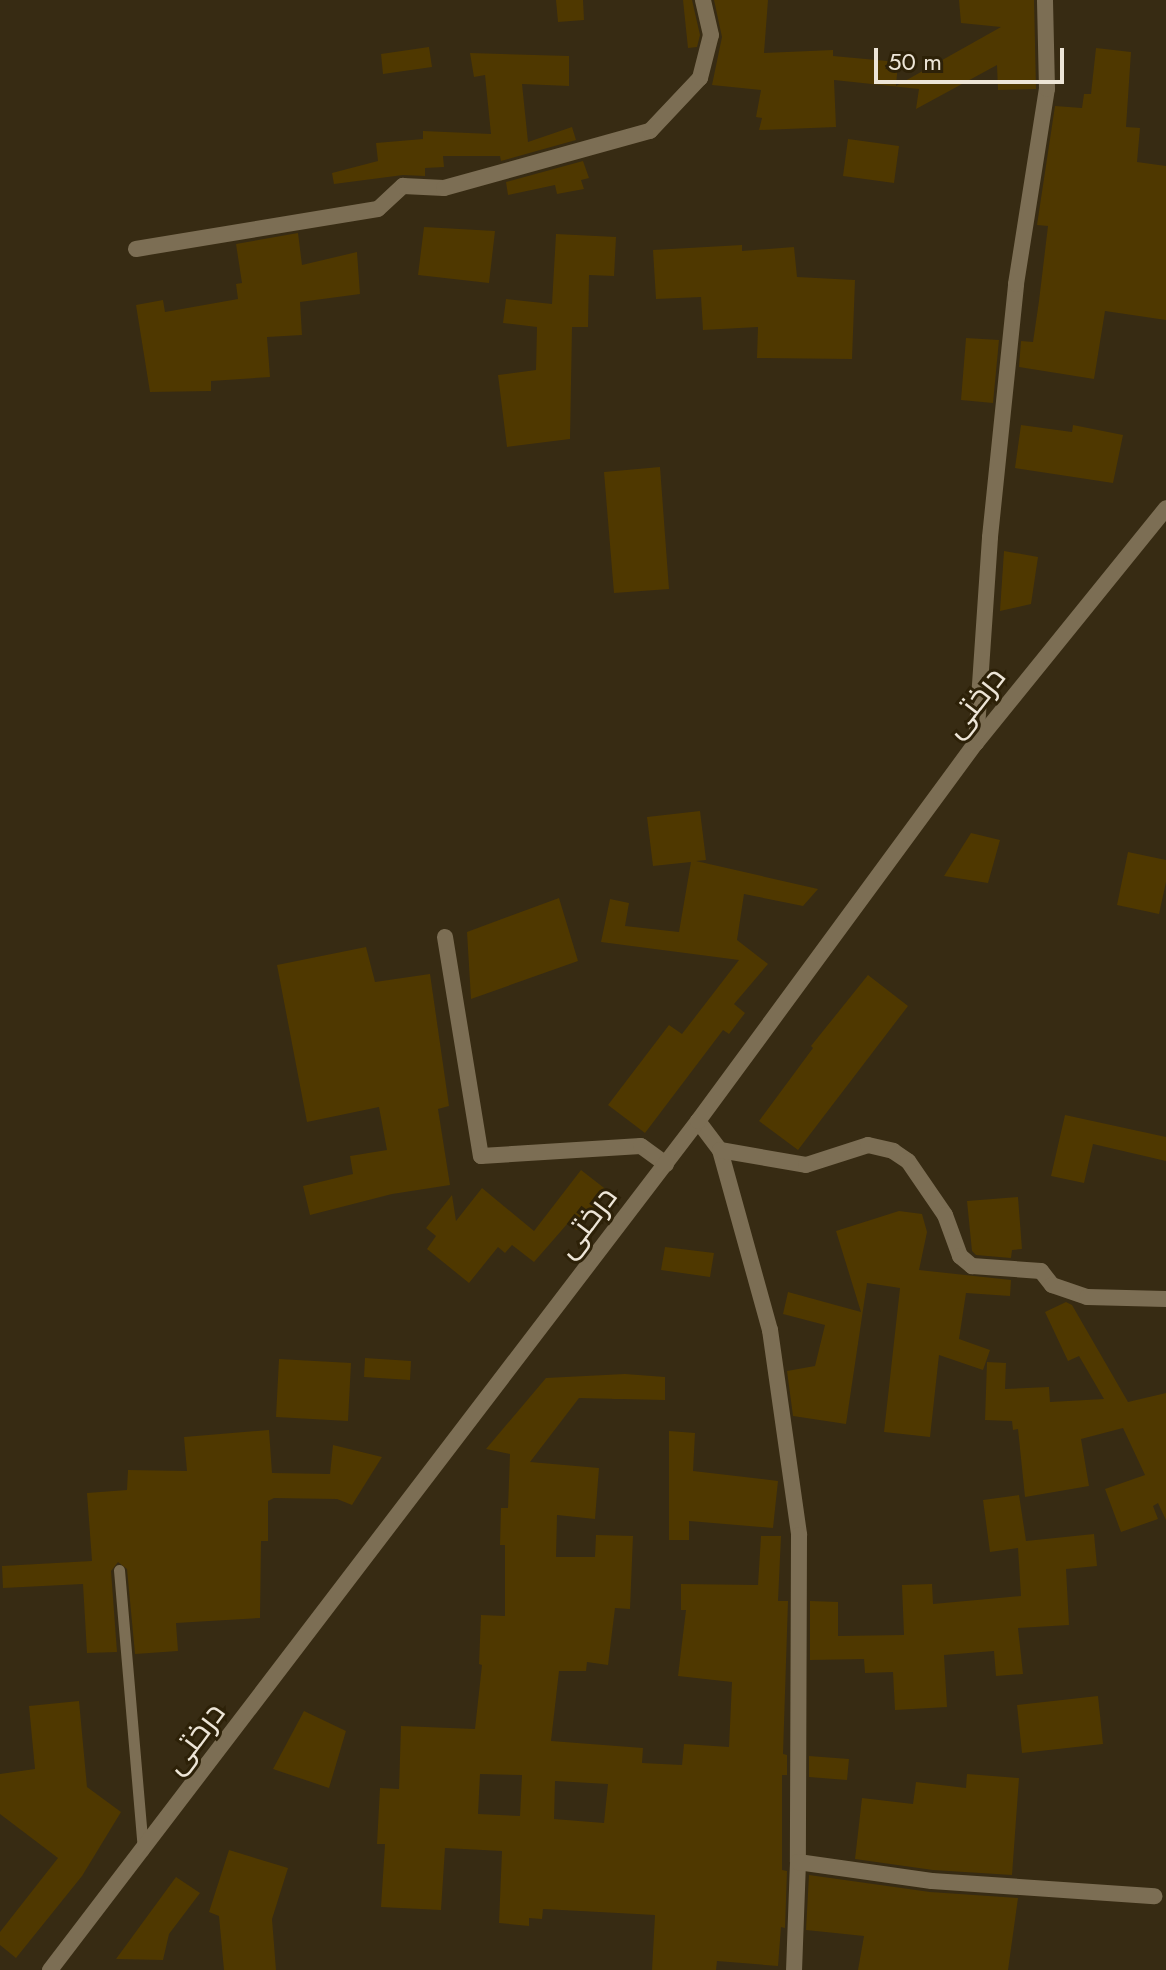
<!DOCTYPE html>
<html>
<head>
<meta charset="utf-8">
<style>
	body { margin:0 }
	#map { position:relative; width:1166px; height:1970px; overflow:hidden; background:#372b13; font-family:Jost,Cairo,sans-serif }
	div>[style] { position:absolute }
	.building>* { inset:0; background:#4f3800 }
	.service>* { height:11px; margin:-5.5px; padding:0 5.5px; transform-origin:5.5px; border-radius:5.5px; background:#7c6e54 }
	.minor>* { height:16px; margin:-8px; padding:0 8px; transform-origin:8px; border-radius:8px; background:#7c6e54 }
	.tertiary>* { height:16px; margin:-8px; padding:0 8px; transform-origin:8px; border-radius:8px; background:#7c6e54 }
	span { translate:-50% -50%; white-space:nowrap; text-align:center; line-height:1.15; -webkit-text-stroke:6px #2d2108; paint-order:stroke }
	.street-label { font-size:32px; color:#ede5d7 }
	.scale { position:absolute; left:874px; top:48px; width:190px; height:36px; box-sizing:border-box; border:4px solid #ede5d7; border-top:0; padding-left:10px; font-size:24px; line-height:28px; white-space:nowrap; color:#ede5d7; -webkit-text-stroke:6px #2d2108; paint-order:stroke }
</style>
</head>
<body>
<div id="map">
	<div class="building">
		<i style="clip-path:polygon(556px 0,583px 0,584px 20px,558px 22px)"></i>
		<i style="clip-path:polygon(683px 0,692px 0,700px 35px,697px 47px,688px 48px)"></i>
		<i style="clip-path:polygon(714px 0,768px 0,764px 53px,833px 50px,833px 56px,898px 62px,896px 86px,1001px 27px,961px 23px,959px 0,1034px 0,1036px 89px,998px 90px,997px 65px,916px 109px,919px 89px,834px 80px,836px 127px,759px 130px,762px 118px,756px 117px,761px 90px,712px 85px,722px 37px)"></i>
		<i style="clip-path:polygon(429px 47px,432px 67px,383px 74px,381px 54px)"></i>
		<i style="clip-path:polygon(1096px 48px,1131px 52px,1126px 127px,1140px 128px,1137px 162px,1166px 166px,1166px 320px,1105px 311px,1094px 379px,1019px 367px,1021px 341px,1033px 342px,1039px 301px,1048px 226px,1037px 225px,1055px 106px,1082px 108px,1084px 94px,1091px 94px)"></i>
		<i style="clip-path:polygon(470px 53px,569px 56px,569px 86px,522px 84px,528px 142px,572px 127px,576px 140px,501px 161px,500px 156px,443px 156px,444px 167px,425px 168px,425px 176px,403px 175px,334px 184px,332px 173px,378px 161px,376px 143px,423px 139px,423px 131px,491px 134px,485px 75px,474px 77px)"></i>
		<i style="clip-path:polygon(848px 139px,899px 146px,894px 183px,843px 176px)"></i>
		<i style="clip-path:polygon(583px 161px,589px 178px,581px 180px,584px 189px,557px 194px,555px 185px,508px 195px,506px 182px)"></i>
		<i style="clip-path:polygon(424px 227px,495px 231px,489px 283px,418px 275px)"></i>
		<i style="clip-path:polygon(298px 233px,302px 265px,357px 252px,360px 294px,300px 302px,302px 335px,267px 337px,270px 377px,211px 381px,211px 391px,150px 392px,136px 305px,163px 300px,165px 312px,238px 299px,236px 284px,242px 283px,236px 244px)"></i>
		<i style="clip-path:polygon(556px 234px,616px 237px,614px 276px,589px 275px,588px 327px,572px 327px,570px 439px,507px 447px,498px 375px,536px 370px,537px 327px,503px 323px,506px 299px,552px 304px)"></i>
		<i style="clip-path:polygon(742px 245px,742px 251px,794px 247px,797px 277px,855px 280px,852px 359px,757px 358px,758px 327px,703px 330px,701px 297px,656px 299px,653px 250px)"></i>
		<i style="clip-path:polygon(966px 338px,999px 340px,993px 403px,961px 400px)"></i>
		<i style="clip-path:polygon(1021px 425px,1072px 432px,1073px 425px,1123px 435px,1113px 483px,1015px 468px)"></i>
		<i style="clip-path:polygon(660px 467px,669px 589px,614px 593px,604px 472px)"></i>
		<i style="clip-path:polygon(1004px 551px,1038px 557px,1031px 604px,1000px 611px)"></i>
		<i style="clip-path:polygon(700px 811px,706px 860px,696px 861px,818px 889px,803px 906px,744px 894px,737px 940px,768px 964px,734px 1004px,745px 1013px,729px 1034px,723px 1030px,645px 1133px,608px 1105px,669px 1025px,682px 1034px,739px 960px,601px 942px,610px 899px,629px 903px,625px 926px,679px 932px,691px 862px,653px 866px,647px 817px)"></i>
		<i style="clip-path:polygon(971px 833px,1000px 840px,988px 883px,944px 876px)"></i>
		<i style="clip-path:polygon(1128px 852px,1166px 860px,1166px 882px,1159px 914px,1117px 905px)"></i>
		<i style="clip-path:polygon(559px 898px,578px 961px,471px 999px,467px 932px)"></i>
		<i style="clip-path:polygon(366px 947px,375px 982px,430px 974px,449px 1106px,438px 1109px,450px 1185px,392px 1194px,310px 1215px,303px 1186px,353px 1174px,350px 1156px,387px 1150px,379px 1107px,307px 1122px,277px 965px)"></i>
		<i style="clip-path:polygon(868px 975px,908px 1006px,798px 1150px,759px 1121px,813px 1048px,811px 1046px)"></i>
		<i style="clip-path:polygon(1065px 1115px,1166px 1137px,1166px 1161px,1093px 1144px,1084px 1183px,1051px 1176px)"></i>
		<i style="clip-path:polygon(581px 1170px,608px 1191px,577px 1230px,568px 1223px,534px 1262px,512px 1245px,505px 1253px,498px 1247px,469px 1283px,427px 1249px,436px 1236px,426px 1228px,452px 1195px,456px 1221px,482px 1188px,534px 1231px)"></i>
		<i style="clip-path:polygon(1018px 1197px,1022px 1249px,1012px 1250px,1011px 1258px,976px 1255px,972px 1251px,967px 1201px)"></i>
		<i style="clip-path:polygon(899px 1211px,922px 1214px,927px 1232px,919px 1270px,1011px 1280px,1010px 1296px,966px 1293px,959px 1339px,990px 1350px,983px 1370px,939px 1355px,930px 1437px,884px 1432px,900px 1288px,867px 1283px,846px 1424px,793px 1416px,787px 1371px,815px 1366px,825px 1325px,783px 1314px,788px 1292px,861px 1312px,836px 1231px)"></i>
		<i style="clip-path:polygon(665px 1247px,714px 1253px,710px 1277px,661px 1270px)"></i>
		<i style="clip-path:polygon(1066px 1302px,1072px 1305px,1128px 1402px,1166px 1393px,1166px 1520px,1158px 1503px,1153px 1506px,1158px 1519px,1121px 1532px,1105px 1489px,1145px 1475px,1123px 1428px,1081px 1439px,1089px 1486px,1025px 1497px,1018px 1429px,1013px 1430px,1012px 1421px,985px 1420px,987px 1362px,1006px 1363px,1005px 1389px,1049px 1387px,1050px 1402px,1104px 1399px,1079px 1356px,1068px 1361px,1045px 1312px)"></i>
		<i style="clip-path:polygon(365px 1358px,411px 1361px,410px 1380px,364px 1377px)"></i>
		<i style="clip-path:polygon(279px 1359px,351px 1363px,348px 1421px,276px 1417px)"></i>
		<i style="clip-path:polygon(evenodd,625px 1374px,665px 1377px,665px 1400px,579px 1398px,530px 1462px,599px 1468px,595px 1519px,557px 1515px,556px 1557px,595px 1557px,596px 1535px,633px 1536px,630px 1609px,615px 1608px,608px 1665px,587px 1662px,586px 1671px,559px 1671px,551px 1741px,643px 1748px,642px 1763px,682px 1765px,684px 1744px,729px 1747px,732px 1682px,678px 1676px,686px 1610px,681px 1610px,681px 1584px,758px 1585px,761px 1536px,781px 1536px,778px 1601px,788px 1601px,783px 1754px,787px 1755px,787px 1775px,782px 1775px,782px 1870px,787px 1871px,785px 1928px,781px 1927px,778px 1966px,717px 1961px,716px 1970px,652px 1970px,655px 1915px,543px 1909px,542px 1919px,529px 1918px,529px 1926px,499px 1923px,502px 1851px,445px 1848px,441px 1910px,381px 1907px,385px 1844px,377px 1844px,380px 1788px,399px 1789px,401px 1726px,475px 1729px,482px 1665px,479px 1664px,481px 1615px,505px 1616px,505px 1545px,500px 1545px,501px 1508px,508px 1508px,510px 1454px,486px 1449px,546px 1378px,625px 1374px,480px 1774px,522px 1775px,520px 1816px,478px 1814px,480px 1774px,625px 1374px,555px 1781px,608px 1784px,604px 1823px,554px 1819px,555px 1781px)"></i>
		<i style="clip-path:polygon(269px 1430px,272px 1473px,330px 1474px,333px 1445px,382px 1457px,352px 1505px,337px 1499px,274px 1498px,268px 1501px,268px 1541px,261px 1541px,260px 1618px,176px 1623px,178px 1651px,135px 1654px,127px 1569px,118px 1562px,111px 1571px,117px 1652px,87px 1653px,83px 1584px,3px 1588px,2px 1566px,92px 1561px,87px 1493px,127px 1490px,128px 1470px,187px 1471px,184px 1437px)"></i>
		<i style="clip-path:polygon(669px 1431px,695px 1433px,693px 1471px,778px 1481px,773px 1528px,689px 1521px,689px 1540px,669px 1540px)"></i>
		<i style="clip-path:polygon(1019px 1495px,1026px 1541px,1094px 1534px,1097px 1566px,1066px 1569px,1069px 1625px,1018px 1628px,1023px 1674px,996px 1676px,994px 1651px,944px 1655px,947px 1707px,895px 1710px,893px 1672px,865px 1673px,864px 1659px,810px 1660px,810px 1601px,838px 1602px,838px 1636px,904px 1635px,902px 1585px,932px 1584px,933px 1604px,1021px 1596px,1018px 1548px,990px 1552px,983px 1500px)"></i>
		<i style="clip-path:polygon(1098px 1696px,1103px 1744px,1022px 1753px,1017px 1705px)"></i>
		<i style="clip-path:polygon(79px 1701px,87px 1787px,121px 1812px,82px 1876px,16px 1958px,0 1945px,0 1932px,58px 1858px,0 1814px,0 1774px,35px 1769px,29px 1706px)"></i>
		<i style="clip-path:polygon(304px 1711px,346px 1731px,329px 1788px,273px 1769px)"></i>
		<i style="clip-path:polygon(809px 1756px,849px 1759px,847px 1780px,809px 1777px)"></i>
		<i style="clip-path:polygon(967px 1774px,1019px 1778px,1012px 1875px,933px 1870px,855px 1859px,862px 1798px,913px 1804px,916px 1782px,966px 1788px)"></i>
		<i style="clip-path:polygon(229px 1850px,288px 1868px,272px 1919px,276px 1970px,224px 1970px,219px 1916px,209px 1912px)"></i>
		<i style="clip-path:polygon(809px 1875px,930px 1892px,1018px 1898px,1008px 1970px,858px 1970px,864px 1936px,806px 1930px)"></i>
		<i style="clip-path:polygon(176px 1877px,200px 1893px,169px 1934px,163px 1960px,116px 1959px)"></i>
	</div>
	<div class="service">
		<i style="left:119px;top:1570px;width:282px;rotate:85.1deg"></i>
	</div>
	<div class="minor">
		<i style="left:136px;top:249px;width:245px;rotate:-9.4deg"></i>
		<i style="left:378px;top:209px;width:34px;rotate:-43deg"></i>
		<i style="left:403px;top:186px;width:41px;rotate:2.8deg"></i>
		<i style="left:444px;top:188px;width:214px;rotate:-15.5deg"></i>
		<i style="left:650px;top:131px;width:73px;rotate:-46.7deg"></i>
		<i style="left:700px;top:78px;width:44px;rotate:-75.7deg"></i>
		<i style="left:711px;top:35px;width:36px;rotate:-103deg"></i>
		<i style="left:976px;top:743px;width:206px;rotate:-86.1deg"></i>
		<i style="left:990px;top:537px;width:254px;rotate:-84.1deg"></i>
		<i style="left:1016px;top:284px;width:197px;rotate:-81deg"></i>
		<i style="left:1047px;top:89px;width:89px;rotate:-91.3deg"></i>
		<i style="left:445px;top:937px;width:222px;rotate:80.7deg"></i>
		<i style="left:481px;top:1156px;width:160px;rotate:-3.6deg"></i>
		<i style="left:641px;top:1146px;width:31px;rotate:36deg"></i>
		<i style="left:698px;top:1121px;width:36px;rotate:53deg"></i>
		<i style="left:720px;top:1150px;width:187px;rotate:74.5deg"></i>
		<i style="left:770px;top:1330px;width:207px;rotate:81.9deg"></i>
		<i style="left:799px;top:1535px;width:327px;rotate:90.2deg"></i>
		<i style="left:798px;top:1862px;width:108px;rotate:92.1deg"></i>
		<i style="left:720px;top:1150px;width:87px;rotate:9.9deg"></i>
		<i style="left:806px;top:1165px;width:65px;rotate:-17.9deg"></i>
		<i style="left:868px;top:1145px;width:26px;rotate:13deg"></i>
		<i style="left:893px;top:1151px;width:18px;rotate:34deg"></i>
		<i style="left:908px;top:1161px;width:65px;rotate:55.6deg"></i>
		<i style="left:945px;top:1215px;width:44px;rotate:69.9deg"></i>
		<i style="left:960px;top:1256px;width:16px;rotate:40deg"></i>
		<i style="left:972px;top:1266px;width:69px;rotate:4.1deg"></i>
		<i style="left:1041px;top:1271px;width:18px;rotate:52deg"></i>
		<i style="left:1052px;top:1285px;width:37px;rotate:19deg"></i>
		<i style="left:1087px;top:1297px;width:79px;rotate:1.5deg"></i>
		<i style="left:798px;top:1862px;width:135px;rotate:8.1deg"></i>
		<i style="left:932px;top:1881px;width:223px;rotate:3.9deg"></i>
	</div>
	<div class="tertiary">
		<i style="left:50px;top:1970px;width:1068px;rotate:-52.65deg"></i>
		<i style="left:698px;top:1121px;width:469px;rotate:-53.7deg"></i>
		<i style="left:976px;top:743px;width:302px;rotate:-51deg"></i>
	</div>
	<div class="street-label">
		<span style="left:974px;top:702px;rotate:-52deg">درختی</span>
		<span style="left:586px;top:1222px;rotate:-53deg">درختی</span>
		<span style="left:194px;top:1738px;rotate:-53deg">درختی</span>
	</div>
	<div class="scale">50 m</div>
</div>
</body>
</html>
